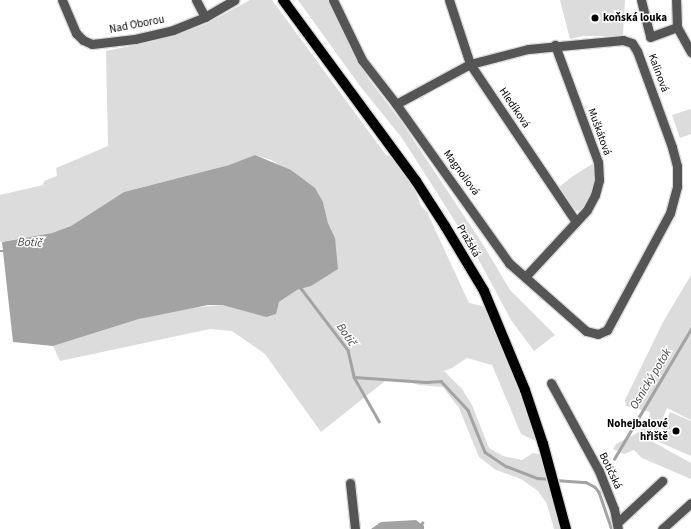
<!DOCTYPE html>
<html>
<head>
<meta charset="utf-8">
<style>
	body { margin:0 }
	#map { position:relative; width:691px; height:529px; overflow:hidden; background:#fff; font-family:"Source Sans 3",sans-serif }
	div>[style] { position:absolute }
	.green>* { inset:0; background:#dcdcdc }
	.water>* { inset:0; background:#a3a3a3 }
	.stream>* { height:2.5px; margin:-1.25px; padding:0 1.25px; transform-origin:1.25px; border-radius:1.25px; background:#a3a3a3 }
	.roads { filter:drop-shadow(1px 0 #dbdbdb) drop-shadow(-1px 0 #dbdbdb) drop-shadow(0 1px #dbdbdb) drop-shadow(0 -1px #dbdbdb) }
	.minor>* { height:9px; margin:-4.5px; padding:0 4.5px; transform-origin:4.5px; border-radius:4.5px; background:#555 }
	.major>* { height:10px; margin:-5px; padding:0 5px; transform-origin:5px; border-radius:5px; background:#000 }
	.dots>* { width:11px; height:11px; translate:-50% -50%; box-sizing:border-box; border:2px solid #fff; border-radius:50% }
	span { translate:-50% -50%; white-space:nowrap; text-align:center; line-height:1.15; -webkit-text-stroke:3px #fff; paint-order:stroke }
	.poi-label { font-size:11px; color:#000; font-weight:700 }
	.left { translate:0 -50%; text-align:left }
	.right { translate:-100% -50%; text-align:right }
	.street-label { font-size:11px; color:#000 }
	.water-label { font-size:12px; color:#444; font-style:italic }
</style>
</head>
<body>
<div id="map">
	<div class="green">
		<i style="clip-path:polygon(250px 0,272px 0,386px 155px,391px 156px,412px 182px,421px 206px,427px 212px,469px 303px,487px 307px,512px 363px,538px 442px,521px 434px,492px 365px,467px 358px,452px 368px,444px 371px,462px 389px,472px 405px,489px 448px,503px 456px,522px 460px,533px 453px,542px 455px,560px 529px,554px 529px,547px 504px,538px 491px,521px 479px,496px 470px,479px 457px,459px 408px,443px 387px,419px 385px,402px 380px,385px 381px,321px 432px,265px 354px,232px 331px,210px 329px,60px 361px,53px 346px,139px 319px,188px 308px,222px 305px,266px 317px,279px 302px,297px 290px,311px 286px,321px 279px,335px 238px,328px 223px,323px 202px,274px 161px,255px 155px,229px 165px,124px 192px,71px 226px,52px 233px,0 242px,0 195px,43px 185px,44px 181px,57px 176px,56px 168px,108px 146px,106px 51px,155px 41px,206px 24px)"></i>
		<i style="clip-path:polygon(298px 0,329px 0,368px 78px,403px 124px,484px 246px,510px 290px,555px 335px,534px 351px,511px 320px,474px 251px,402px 138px,360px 86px)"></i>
		<i style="clip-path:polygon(560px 0,625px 0,623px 36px,583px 36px,570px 39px)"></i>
		<i style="clip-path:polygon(691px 109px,691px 134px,680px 138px,672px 115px)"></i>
		<i style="clip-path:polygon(594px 163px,595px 175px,593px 189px,582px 210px,577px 211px,571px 208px,558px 188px,573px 176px)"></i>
		<i style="clip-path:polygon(691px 275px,691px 420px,667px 408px,653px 442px,691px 463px,691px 479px,642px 458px,634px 450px,624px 454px,613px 449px,616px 444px,637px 433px,649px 423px,650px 412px,626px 406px,625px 400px,663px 322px)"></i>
		<i style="clip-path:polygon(670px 412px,691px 421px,691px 456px,657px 441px)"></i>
	</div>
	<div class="water">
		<i style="clip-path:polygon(255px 155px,291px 170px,315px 188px,323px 202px,328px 223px,335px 238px,338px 269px,311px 286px,297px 290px,279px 302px,276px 314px,266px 317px,222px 305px,208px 305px,139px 319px,53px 346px,13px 342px,2px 242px,52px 233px,71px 226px,124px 192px,229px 165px)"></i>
		<i style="clip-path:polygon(416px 520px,424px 526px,424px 529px,371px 529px,381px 522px)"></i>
	</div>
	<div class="stream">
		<i style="left:0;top:251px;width:6px"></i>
		<i style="left:300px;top:287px;width:79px;rotate:52.7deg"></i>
		<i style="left:348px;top:350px;width:28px;rotate:77deg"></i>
		<i style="left:354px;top:377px;width:72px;rotate:4deg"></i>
		<i style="left:426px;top:382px;width:15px;rotate:-4deg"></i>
		<i style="left:441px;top:381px;width:40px;rotate:47deg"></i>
		<i style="left:468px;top:410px;width:45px;rotate:68deg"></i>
		<i style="left:485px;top:452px;width:25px;rotate:34deg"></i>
		<i style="left:506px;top:466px;width:34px;rotate:21deg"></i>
		<i style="left:538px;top:478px;width:12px;rotate:5deg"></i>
		<i style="left:354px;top:377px;width:51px;rotate:60.4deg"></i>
		<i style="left:614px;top:459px;width:151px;rotate:-59.4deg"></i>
		<i style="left:555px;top:480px;width:31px;rotate:4deg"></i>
		<i style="left:586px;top:482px;width:10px;rotate:29deg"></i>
		<i style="left:595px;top:487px;width:6px;rotate:51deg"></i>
		<i style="left:599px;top:492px;width:39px;rotate:71deg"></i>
		<i style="left:419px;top:529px;width:7px;rotate:-63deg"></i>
	</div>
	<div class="roads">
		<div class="minor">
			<i style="left:62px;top:0;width:36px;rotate:67deg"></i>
			<i style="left:76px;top:33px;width:10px;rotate:45deg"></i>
			<i style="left:83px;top:40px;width:10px;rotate:24deg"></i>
			<i style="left:92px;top:44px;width:43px;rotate:-6.6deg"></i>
			<i style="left:135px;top:39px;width:39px;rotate:-13deg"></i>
			<i style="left:173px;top:30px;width:35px;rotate:-22deg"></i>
			<i style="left:205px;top:17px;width:34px;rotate:-30deg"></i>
			<i style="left:196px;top:0;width:19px;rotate:62deg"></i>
			<i style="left:333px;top:0;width:67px;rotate:64.2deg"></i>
			<i style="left:362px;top:60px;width:56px;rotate:52.3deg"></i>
			<i style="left:396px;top:104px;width:195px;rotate:54.6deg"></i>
			<i style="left:509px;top:263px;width:103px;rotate:41.4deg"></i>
			<i style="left:586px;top:331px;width:12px;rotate:14deg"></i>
			<i style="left:598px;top:334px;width:10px;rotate:-24deg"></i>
			<i style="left:607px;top:330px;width:133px;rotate:-61.7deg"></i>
			<i style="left:670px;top:213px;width:28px;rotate:-75deg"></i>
			<i style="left:677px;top:186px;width:20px;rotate:-90deg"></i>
			<i style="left:677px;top:166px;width:20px;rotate:-105deg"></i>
			<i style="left:672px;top:147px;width:102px;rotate:-110deg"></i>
			<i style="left:637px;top:51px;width:9px;rotate:-122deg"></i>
			<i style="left:632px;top:43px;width:9px;rotate:-162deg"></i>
			<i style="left:623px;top:40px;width:95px;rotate:174.6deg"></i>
			<i style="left:528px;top:49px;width:60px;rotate:165.5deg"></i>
			<i style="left:470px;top:64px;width:84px;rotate:151.6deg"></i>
			<i style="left:449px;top:0;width:67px;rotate:71.8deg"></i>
			<i style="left:470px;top:64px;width:190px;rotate:56.1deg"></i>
			<i style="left:641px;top:0;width:38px;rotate:76deg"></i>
			<i style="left:650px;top:37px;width:29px;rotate:-20deg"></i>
			<i style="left:677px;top:27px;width:27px;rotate:-92deg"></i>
			<i style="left:677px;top:27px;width:29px;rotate:61deg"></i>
			<i style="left:525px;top:277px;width:91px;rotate:-47.2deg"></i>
			<i style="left:587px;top:210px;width:17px;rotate:-62deg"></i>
			<i style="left:595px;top:195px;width:16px;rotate:-75deg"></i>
			<i style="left:599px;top:180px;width:18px;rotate:-93deg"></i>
			<i style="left:598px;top:162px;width:125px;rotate:-110.2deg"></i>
			<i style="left:551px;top:383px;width:100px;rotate:61.4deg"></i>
			<i style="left:599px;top:471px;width:41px;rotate:68.5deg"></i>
			<i style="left:614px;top:509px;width:20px;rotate:79deg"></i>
			<i style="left:350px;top:483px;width:46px;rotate:83.8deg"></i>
			<i style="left:617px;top:523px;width:62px;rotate:-43deg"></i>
			<i style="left:662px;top:529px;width:39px;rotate:-42deg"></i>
		</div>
		<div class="major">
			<i style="left:283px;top:0;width:225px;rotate:53.7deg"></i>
			<i style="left:416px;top:181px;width:54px;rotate:57.2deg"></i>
			<i style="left:445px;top:226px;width:76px;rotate:59deg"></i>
			<i style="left:484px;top:291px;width:107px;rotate:67.5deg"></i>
			<i style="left:525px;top:390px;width:57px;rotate:71.6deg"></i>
			<i style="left:543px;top:444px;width:88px;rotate:74.9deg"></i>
		</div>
	</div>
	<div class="dots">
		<i style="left:595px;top:18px;background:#000"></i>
		<i style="left:676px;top:431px;background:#000"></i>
	</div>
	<div class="poi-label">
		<span class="left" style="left:603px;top:18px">koňská louka</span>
		<span class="right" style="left:668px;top:431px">Nohejbalové<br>hřiště</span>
	</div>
	<div class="street-label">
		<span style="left:137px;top:25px;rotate:-11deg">Nad Oborou</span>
		<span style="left:658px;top:73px;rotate:70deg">Kalinová</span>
		<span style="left:514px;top:108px;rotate:56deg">Hledíková</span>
		<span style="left:599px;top:132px;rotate:70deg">Muškátová</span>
		<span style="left:461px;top:173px;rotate:54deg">Magnoliová</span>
		<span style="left:468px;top:241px;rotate:60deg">Pražská</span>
		<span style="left:610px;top:471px;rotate:65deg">Botičská</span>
	</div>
	<div class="water-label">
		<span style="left:30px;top:243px;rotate:3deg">Botič</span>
		<span style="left:346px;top:335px;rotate:56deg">Botič</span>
		<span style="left:651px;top:379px;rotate:-59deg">Osnický potok</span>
	</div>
</div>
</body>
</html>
